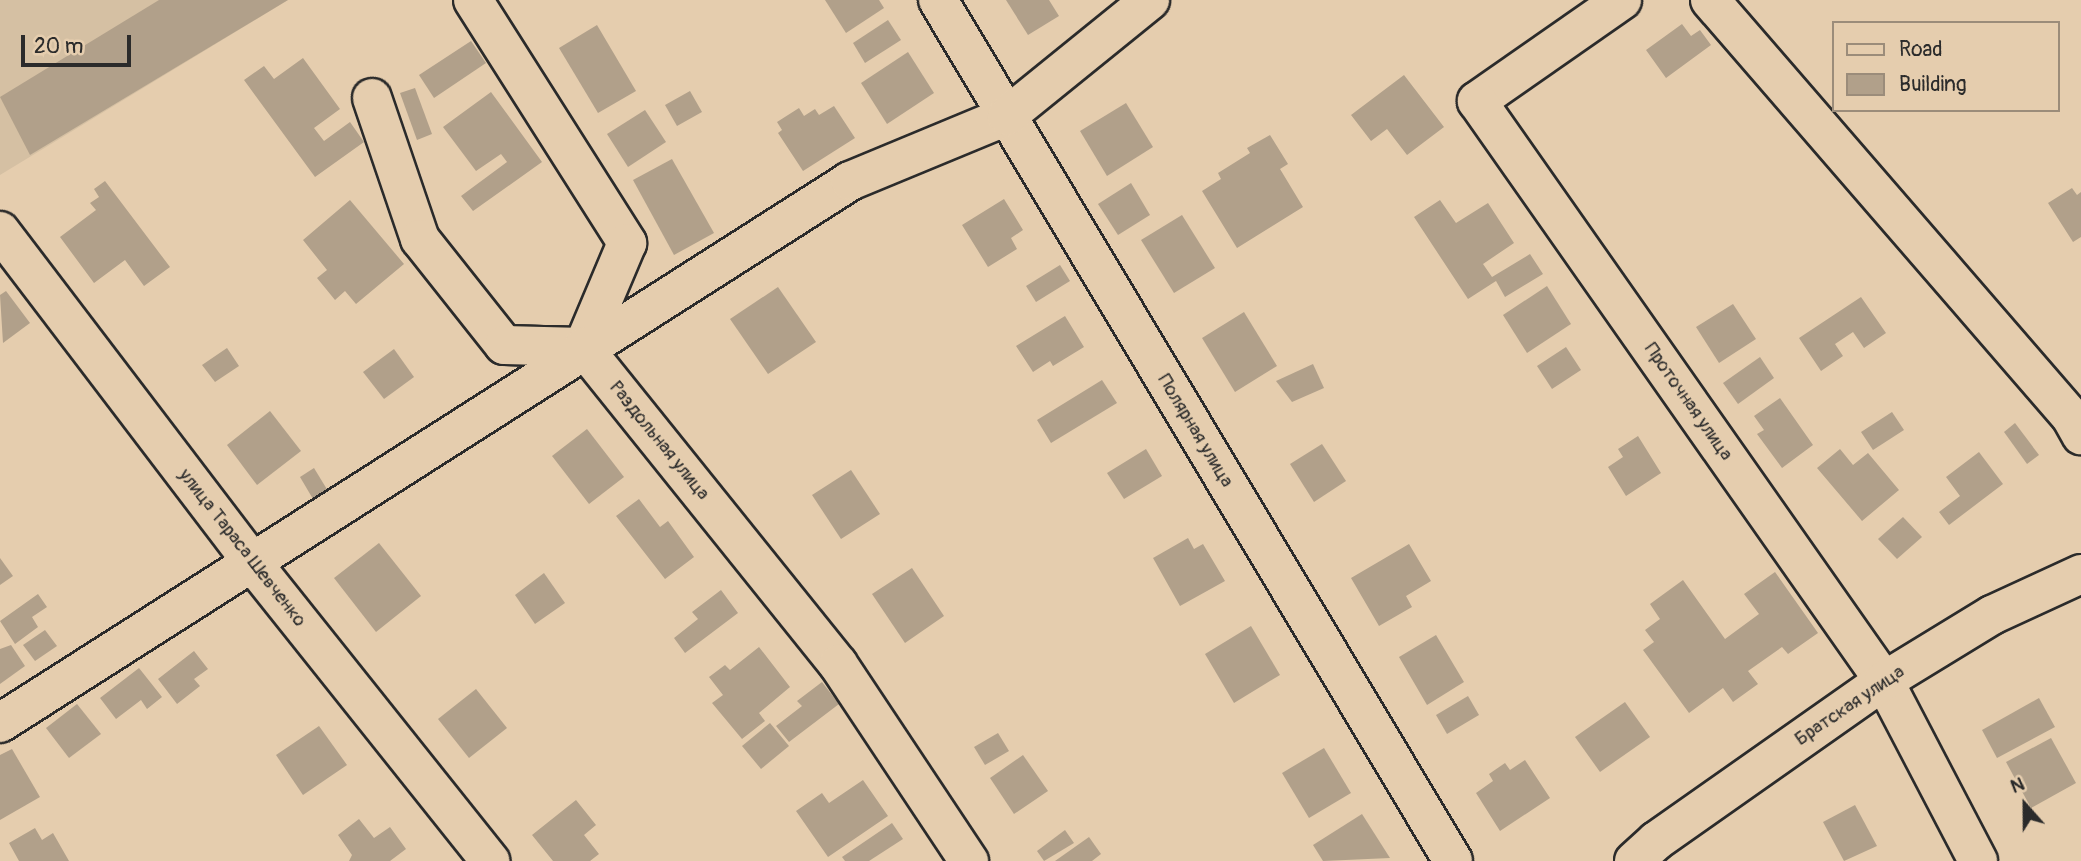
<!DOCTYPE html>
<html>
<head>
<meta charset="utf-8">
<style>
	body { margin:0 }
	#map { position:relative; width:2081px; height:861px; overflow:hidden; background:#e5cdae; font-family:Pangolin,sans-serif }
	div>[style] { position:absolute }
	.built>* { inset:0; background:#d5c0a3 }
	.building>* { inset:0; background:#b1a08a }
	.roads { filter:drop-shadow(2px 0 #2b2b2b) drop-shadow(-2px 0 #2b2b2b) drop-shadow(0 2px #2b2b2b) drop-shadow(0 -2px #2b2b2b) }
	.minor>* { height:38px; margin:-19px; padding:0 19px; transform-origin:19px; border-radius:19px; background:#e5cdae }
	span { translate:-50% -50%; white-space:nowrap; text-align:center; line-height:1.15; -webkit-text-stroke:5px #e5cdae; paint-order:stroke }
	.street-label { font-size:19px; color:#2b2b2b }
	.legend { position:absolute; left:1832px; top:21px; width:228px; height:91px; box-sizing:border-box; background:#e5cdae; border:2px solid #9b8c7a; margin:0; padding:9px 12px; list-style:none; font-size:21px; color:#2b2b2b }
	.legend li { display:flex; align-items:center; gap:14px; height:35px }
	.legend b { width:35px; border:2px solid #9b8c7a }
	.north { position:absolute; left:1990px; top:770px; width:70px; height:70px; -webkit-text-stroke:5px #e5cdae; paint-order:stroke; rotate:339deg; font-size:19px; font-weight:700; line-height:28px; text-align:center; color:#2b2b2b }
	.north::after { content:''; display:block; margin:auto; width:24px; height:32px; background:#2b2b2b; clip-path:polygon(50% 0,100% 100%,50% 72%,0 100%) }
	.scale { position:absolute; left:21px; top:35px; width:110px; height:32px; box-sizing:border-box; border:4px solid #2b2b2b; border-top:0; padding-left:9px; font-size:21px; line-height:24px; white-space:nowrap; color:#2b2b2b; -webkit-text-stroke:5px #e5cdae; paint-order:stroke }
</style>
</head>
<body>
<div id="map">
	<div class="built">
		<i style="clip-path:polygon(0 0,288px 0,0 175px)"></i>
	</div>
	<div class="building">
		<i style="clip-path:polygon(159px 0,288px 0,30px 155px,0 97px)"></i>
		<i style="clip-path:polygon(825px 0,879px 0,884px 8px,846px 33px)"></i>
		<i style="clip-path:polygon(1006px 0,1049px 0,1059px 16px,1028px 35px)"></i>
		<i style="clip-path:polygon(888px 20px,901px 40px,865px 63px,853px 43px)"></i>
		<i style="clip-path:polygon(1682px 24px,1691px 36px,1700px 30px,1711px 45px,1666px 78px,1646px 50px)"></i>
		<i style="clip-path:polygon(597px 25px,636px 91px,598px 113px,559px 48px)"></i>
		<i style="clip-path:polygon(471px 41px,486px 63px,434px 98px,419px 75px)"></i>
		<i style="clip-path:polygon(908px 52px,934px 93px,887px 124px,861px 83px)"></i>
		<i style="clip-path:polygon(303px 58px,340px 109px,314px 128px,324px 141px,350px 122px,364px 142px,315px 177px,244px 80px,264px 66px,274px 79px)"></i>
		<i style="clip-path:polygon(1404px 75px,1444px 127px,1407px 155px,1387px 129px,1371px 141px,1351px 115px)"></i>
		<i style="clip-path:polygon(415px 88px,432px 134px,417px 140px,400px 93px)"></i>
		<i style="clip-path:polygon(690px 91px,702px 112px,677px 126px,665px 105px)"></i>
		<i style="clip-path:polygon(491px 92px,542px 162px,473px 211px,461px 196px,507px 162px,501px 154px,476px 171px,443px 127px)"></i>
		<i style="clip-path:polygon(1126px 103px,1153px 147px,1107px 176px,1080px 131px)"></i>
		<i style="clip-path:polygon(834px 106px,855px 138px,803px 171px,778px 133px,782px 130px,777px 122px,799px 108px,804px 116px,815px 109px,819px 115px)"></i>
		<i style="clip-path:polygon(645px 110px,666px 142px,628px 167px,607px 134px)"></i>
		<i style="clip-path:polygon(1270px 135px,1288px 164px,1280px 169px,1303px 207px,1237px 248px,1202px 191px,1221px 179px,1218px 173px,1250px 153px,1247px 148px)"></i>
		<i style="clip-path:polygon(672px 159px,714px 233px,674px 255px,633px 180px)"></i>
		<i style="clip-path:polygon(105px 181px,170px 267px,144px 286px,125px 260px,94px 283px,60px 237px,96px 210px,90px 203px,99px 197px,94px 189px)"></i>
		<i style="clip-path:polygon(1131px 183px,1150px 215px,1118px 235px,1098px 204px)"></i>
		<i style="clip-path:polygon(2072px 188px,2077px 195px,2081px 192px,2081px 237px,2073px 242px,2048px 203px)"></i>
		<i style="clip-path:polygon(1004px 199px,1023px 230px,1011px 238px,1017px 249px,988px 267px,962px 225px)"></i>
		<i style="clip-path:polygon(350px 200px,404px 264px,356px 304px,345px 291px,335px 300px,317px 278px,327px 270px,303px 240px)"></i>
		<i style="clip-path:polygon(1440px 200px,1456px 223px,1488px 203px,1514px 243px,1483px 264px,1492px 277px,1530px 254px,1543px 274px,1505px 297px,1496px 281px,1468px 299px,1414px 217px)"></i>
		<i style="clip-path:polygon(1182px 215px,1215px 268px,1174px 293px,1141px 240px)"></i>
		<i style="clip-path:polygon(1060px 265px,1070px 281px,1036px 302px,1026px 286px)"></i>
		<i style="clip-path:polygon(1547px 286px,1571px 324px,1527px 353px,1503px 315px)"></i>
		<i style="clip-path:polygon(778px 287px,816px 342px,768px 374px,730px 319px)"></i>
		<i style="clip-path:polygon(6px 291px,30px 323px,3px 343px,0 295px)"></i>
		<i style="clip-path:polygon(1861px 297px,1886px 333px,1864px 348px,1853px 332px,1835px 344px,1843px 356px,1821px 371px,1799px 338px)"></i>
		<i style="clip-path:polygon(1733px 304px,1756px 339px,1719px 363px,1696px 327px)"></i>
		<i style="clip-path:polygon(1244px 312px,1277px 366px,1235px 392px,1202px 338px)"></i>
		<i style="clip-path:polygon(1065px 316px,1084px 347px,1053px 366px,1050px 361px,1033px 372px,1016px 346px)"></i>
		<i style="clip-path:polygon(1566px 347px,1581px 370px,1552px 389px,1537px 366px)"></i>
		<i style="clip-path:polygon(227px 348px,239px 366px,215px 382px,202px 365px)"></i>
		<i style="clip-path:polygon(394px 349px,414px 377px,384px 399px,363px 372px)"></i>
		<i style="clip-path:polygon(1760px 357px,1774px 378px,1738px 404px,1723px 383px)"></i>
		<i style="clip-path:polygon(1313px 364px,1324px 388px,1292px 402px,1276px 381px)"></i>
		<i style="clip-path:polygon(1102px 380px,1117px 403px,1051px 443px,1037px 420px)"></i>
		<i style="clip-path:polygon(1780px 398px,1813px 445px,1782px 468px,1757px 434px,1764px 430px,1754px 416px)"></i>
		<i style="clip-path:polygon(270px 411px,301px 451px,257px 485px,227px 445px)"></i>
		<i style="clip-path:polygon(1892px 412px,1904px 430px,1873px 450px,1861px 432px)"></i>
		<i style="clip-path:polygon(2015px 423px,2039px 455px,2027px 464px,2004px 432px)"></i>
		<i style="clip-path:polygon(587px 429px,624px 477px,589px 504px,552px 456px)"></i>
		<i style="clip-path:polygon(1638px 436px,1661px 473px,1626px 496px,1608px 467px,1623px 457px,1618px 449px)"></i>
		<i style="clip-path:polygon(1322px 444px,1346px 481px,1314px 502px,1290px 464px)"></i>
		<i style="clip-path:polygon(1146px 449px,1162px 476px,1124px 499px,1107px 473px)"></i>
		<i style="clip-path:polygon(1840px 449px,1853px 465px,1868px 453px,1899px 490px,1862px 521px,1817px 468px)"></i>
		<i style="clip-path:polygon(1979px 452px,2003px 484px,1949px 525px,1939px 512px,1960px 496px,1946px 477px)"></i>
		<i style="clip-path:polygon(314px 468px,328px 491px,313px 499px,300px 477px)"></i>
		<i style="clip-path:polygon(851px 470px,880px 514px,841px 539px,812px 495px)"></i>
		<i style="clip-path:polygon(639px 499px,660px 527px,668px 521px,694px 557px,665px 579px,616px 516px)"></i>
		<i style="clip-path:polygon(1903px 517px,1922px 537px,1897px 559px,1878px 539px)"></i>
		<i style="clip-path:polygon(1188px 538px,1194px 549px,1203px 544px,1225px 581px,1180px 606px,1153px 558px)"></i>
		<i style="clip-path:polygon(379px 543px,421px 596px,376px 632px,334px 578px)"></i>
		<i style="clip-path:polygon(1409px 544px,1431px 581px,1406px 596px,1412px 607px,1379px 626px,1351px 578px)"></i>
		<i style="clip-path:polygon(0 558px,13px 576px,0 585px)"></i>
		<i style="clip-path:polygon(912px 568px,944px 616px,905px 643px,872px 594px)"></i>
		<i style="clip-path:polygon(1775px 572px,1818px 633px,1788px 654px,1782px 647px,1748px 671px,1758px 684px,1733px 702px,1723px 688px,1689px 713px,1643px 650px,1654px 642px,1645px 630px,1660px 619px,1650px 604px,1683px 580px,1725px 639px,1759px 614px,1744px 594px)"></i>
		<i style="clip-path:polygon(544px 573px,565px 603px,535px 624px,515px 595px)"></i>
		<i style="clip-path:polygon(721px 590px,738px 613px,685px 653px,674px 638px,698px 619px,692px 612px)"></i>
		<i style="clip-path:polygon(38px 594px,47px 607px,32px 617px,38px 627px,15px 644px,0 621px)"></i>
		<i style="clip-path:polygon(1251px 626px,1280px 675px,1234px 703px,1205px 654px)"></i>
		<i style="clip-path:polygon(45px 630px,57px 646px,35px 661px,23px 645px)"></i>
		<i style="clip-path:polygon(1436px 635px,1464px 682px,1427px 705px,1399px 657px)"></i>
		<i style="clip-path:polygon(11px 645px,25px 666px,0 684px,0 649px)"></i>
		<i style="clip-path:polygon(759px 647px,790px 687px,759px 713px,765px 721px,742px 739px,712px 703px,723px 695px,709px 677px,725px 665px,730px 670px)"></i>
		<i style="clip-path:polygon(194px 651px,208px 669px,194px 679px,200px 686px,177px 704px,158px 679px)"></i>
		<i style="clip-path:polygon(139px 668px,162px 697px,147px 709px,141px 700px,116px 719px,100px 698px)"></i>
		<i style="clip-path:polygon(822px 682px,839px 704px,789px 742px,776px 726px,802px 706px,797px 701px)"></i>
		<i style="clip-path:polygon(476px 689px,507px 728px,469px 758px,438px 719px)"></i>
		<i style="clip-path:polygon(1468px 696px,1479px 715px,1447px 734px,1436px 715px)"></i>
		<i style="clip-path:polygon(2039px 698px,2055px 727px,1997px 758px,1982px 730px)"></i>
		<i style="clip-path:polygon(1625px 702px,1650px 737px,1600px 772px,1575px 737px)"></i>
		<i style="clip-path:polygon(77px 704px,101px 734px,69px 758px,46px 728px)"></i>
		<i style="clip-path:polygon(770px 723px,789px 746px,761px 769px,742px 746px)"></i>
		<i style="clip-path:polygon(319px 726px,347px 765px,303px 795px,276px 755px)"></i>
		<i style="clip-path:polygon(998px 733px,1009px 751px,985px 765px,974px 747px)"></i>
		<i style="clip-path:polygon(2051px 738px,2076px 783px,2031px 808px,2006px 762px)"></i>
		<i style="clip-path:polygon(1324px 748px,1351px 793px,1309px 818px,1282px 773px)"></i>
		<i style="clip-path:polygon(12px 749px,40px 797px,0 820px,0 755px)"></i>
		<i style="clip-path:polygon(1023px 755px,1048px 791px,1014px 814px,990px 778px)"></i>
		<i style="clip-path:polygon(1525px 760px,1550px 798px,1500px 831px,1476px 793px,1493px 781px,1489px 774px,1505px 763px,1510px 770px)"></i>
		<i style="clip-path:polygon(863px 780px,888px 816px,828px 857px,796px 811px,822px 793px,829px 803px)"></i>
		<i style="clip-path:polygon(576px 800px,596px 825px,584px 835px,599px 854px,590px 861px,553px 861px,532px 835px)"></i>
		<i style="clip-path:polygon(1855px 805px,1877px 846px,1844px 861px,1823px 822px)"></i>
		<i style="clip-path:polygon(1362px 814px,1390px 858px,1323px 861px,1313px 845px)"></i>
		<i style="clip-path:polygon(359px 819px,374px 838px,390px 827px,406px 849px,390px 861px,349px 861px,352px 855px,338px 835px)"></i>
		<i style="clip-path:polygon(892px 823px,903px 839px,869px 861px,845px 861px,842px 857px)"></i>
		<i style="clip-path:polygon(35px 828px,42px 840px,53px 833px,69px 861px,19px 861px,9px 843px)"></i>
		<i style="clip-path:polygon(1065px 830px,1074px 843px,1044px 861px,1037px 851px)"></i>
		<i style="clip-path:polygon(1089px 837px,1101px 854px,1092px 861px,1055px 861px)"></i>
	</div>
	<div class="roads">
		<div class="minor">
			<i style="left:473px;top:0;width:288px;rotate:57.6deg"></i>
			<i style="left:627px;top:243px;width:113px;rotate:112.9deg"></i>
			<i style="left:938px;top:0;width:1003px;rotate:59.11deg"></i>
			<i style="left:1622px;top:0;width:177px;rotate:145.1deg"></i>
			<i style="left:1477px;top:101px;width:709px;rotate:54.94deg"></i>
			<i style="left:1884px;top:681px;width:203px;rotate:62.4deg"></i>
			<i style="left:1710px;top:0;width:552px;rotate:49.12deg"></i>
			<i style="left:2071px;top:417px;width:21px;rotate:61deg"></i>
			<i style="left:372px;top:98px;width:149px;rotate:71.2deg"></i>
			<i style="left:420px;top:239px;width:135px;rotate:51.6deg"></i>
			<i style="left:504px;top:345px;width:79px;rotate:1.5deg"></i>
			<i style="left:0;top:231px;width:420px;rotate:52.7deg"></i>
			<i style="left:254px;top:565px;width:379px;rotate:51.4deg"></i>
			<i style="left:583px;top:347px;width:407px;rotate:51.2deg"></i>
			<i style="left:838px;top:664px;width:237px;rotate:56.4deg"></i>
			<i style="left:0;top:723px;width:1008px;rotate:-32.52deg"></i>
			<i style="left:850px;top:181px;width:170px;rotate:-22.5deg"></i>
			<i style="left:1007px;top:116px;width:184px;rotate:-39deg"></i>
			<i style="left:1634px;top:861px;width:30px;rotate:-42deg"></i>
			<i style="left:1656px;top:841px;width:279px;rotate:-35.1deg"></i>
			<i style="left:1884px;top:681px;width:127px;rotate:-31.4deg"></i>
			<i style="left:1992px;top:615px;width:98px;rotate:-24.7deg"></i>
		</div>
	</div>
	<div class="street-label">
		<span style="left:1688px;top:402px;rotate:55deg">Проточная улица</span>
		<span style="left:1195px;top:431px;rotate:59deg">Полярная улица</span>
		<span style="left:659px;top:441px;rotate:51deg">Раздольная улица</span>
		<span style="left:242px;top:548px;rotate:52deg">улица Тараса Шевченко</span>
		<span style="left:1850px;top:706px;rotate:-34deg">Братская улица</span>
	</div>
	<ul class="legend">
	<li><b style="height:9px;background:#e5cdae"></b>Road</li>
	<li><b style="height:19px;background:#b1a08a"></b>Building</li>
	</ul>
	<div class="north">N</div>
	<div class="scale">20 m</div>
</div>
</body>
</html>
